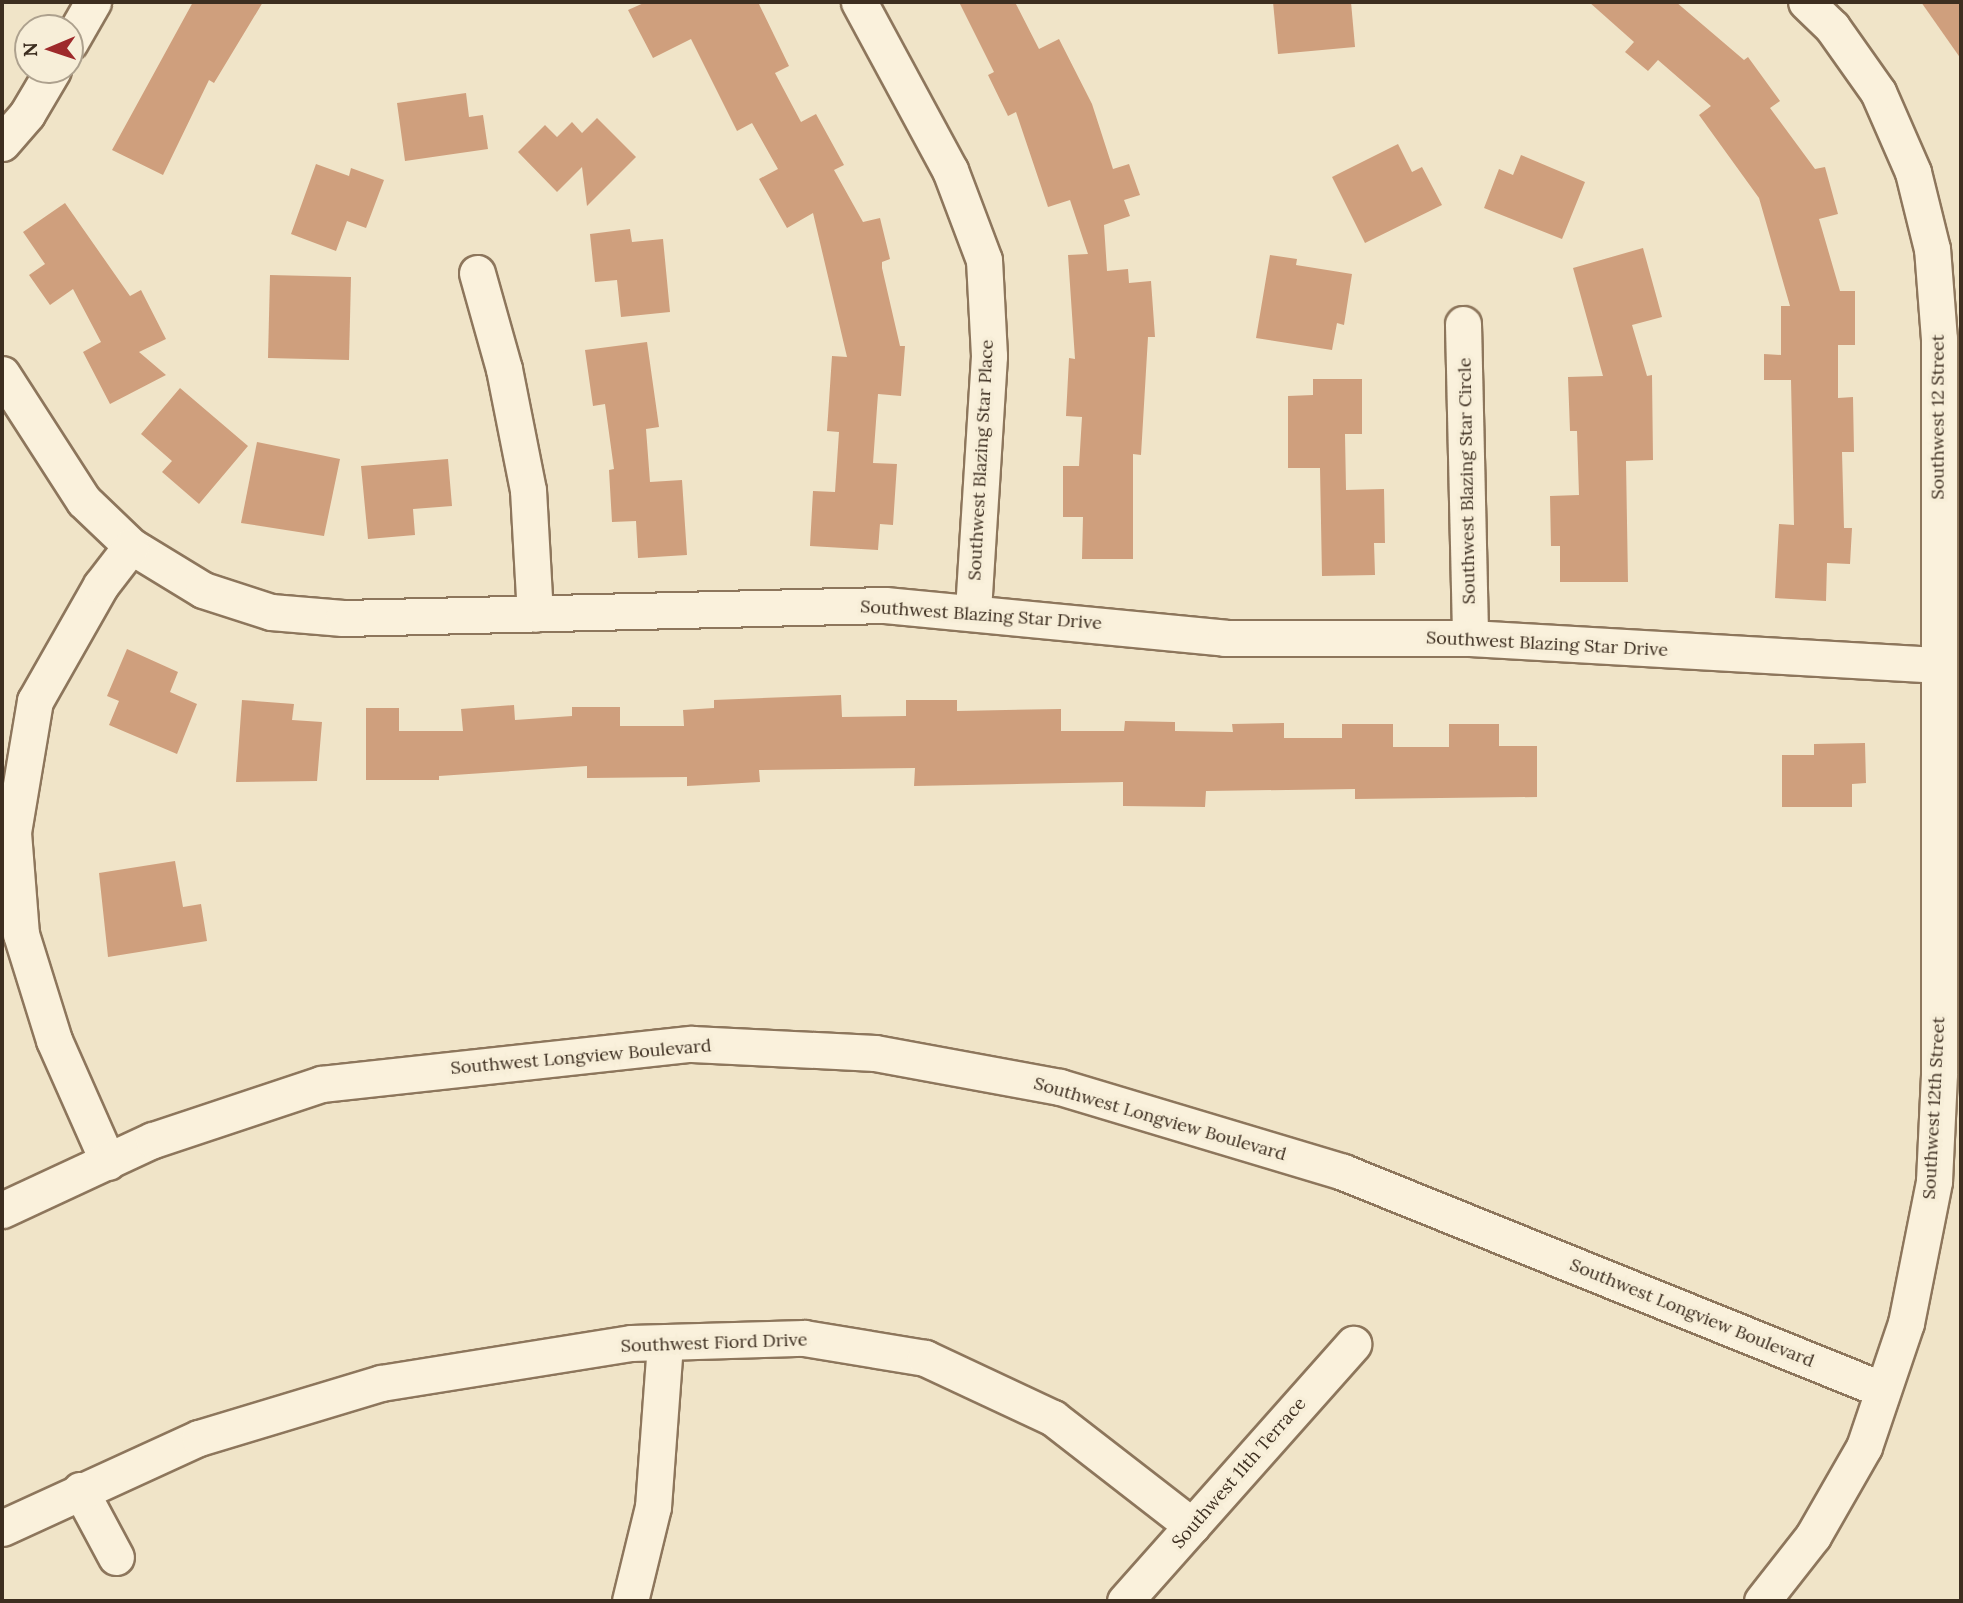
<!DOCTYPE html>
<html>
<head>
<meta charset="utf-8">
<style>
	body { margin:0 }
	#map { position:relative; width:1963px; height:1603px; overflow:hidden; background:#f0e4c8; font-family:Lora,serif }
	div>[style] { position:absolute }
	.building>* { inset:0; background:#cf9f7d }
	.roads { filter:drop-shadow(2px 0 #8d765c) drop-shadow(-2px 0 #8d765c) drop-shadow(0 2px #8d765c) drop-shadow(0 -2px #8d765c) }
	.minor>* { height:35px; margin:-17.5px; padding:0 17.5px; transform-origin:17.5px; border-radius:17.5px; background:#faf1dc }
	span { translate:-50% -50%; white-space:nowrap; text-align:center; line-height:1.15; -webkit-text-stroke:7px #f7eed8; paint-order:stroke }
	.street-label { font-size:18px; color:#3d2e20 }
	.frame { position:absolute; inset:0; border:4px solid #3d2e20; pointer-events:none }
	.north { position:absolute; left:14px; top:14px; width:70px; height:70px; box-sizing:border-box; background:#f7eed8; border:2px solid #ada18e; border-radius:50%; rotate:268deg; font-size:19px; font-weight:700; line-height:28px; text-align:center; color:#3d2e20 }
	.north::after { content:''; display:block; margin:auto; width:24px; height:32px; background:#9e2a2b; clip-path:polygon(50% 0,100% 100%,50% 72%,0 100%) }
</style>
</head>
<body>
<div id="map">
	<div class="building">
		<i style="clip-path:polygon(193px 2px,263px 2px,214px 83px,209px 80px,163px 175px,112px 150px)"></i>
		<i style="clip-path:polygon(646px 2px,758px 2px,789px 66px,775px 73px,801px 122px,816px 114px,844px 165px,834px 170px,863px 222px,880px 218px,890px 259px,882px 262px,882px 268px,900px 346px,905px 346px,901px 396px,878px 394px,873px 463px,897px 464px,893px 525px,880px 524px,878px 550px,810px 546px,813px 491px,835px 492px,839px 432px,827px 431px,832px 356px,847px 357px,813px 213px,787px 228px,759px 179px,778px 169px,752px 123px,737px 131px,691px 39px,653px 58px,628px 10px)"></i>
		<i style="clip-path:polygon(959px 2px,1015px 2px,1039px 49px,1059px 39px,1092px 104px,1113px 169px,1129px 164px,1140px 195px,1124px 200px,1130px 216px,1104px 225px,1107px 271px,1128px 269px,1129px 283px,1151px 281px,1155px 337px,1148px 337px,1141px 455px,1133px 454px,1133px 559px,1082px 559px,1083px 517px,1063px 517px,1063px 466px,1079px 466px,1082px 417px,1066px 416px,1069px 358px,1075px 359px,1068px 255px,1088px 254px,1070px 200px,1048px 207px,1016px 112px,1008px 116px,988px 75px,994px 72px)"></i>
		<i style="clip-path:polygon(1273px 2px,1351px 2px,1355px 47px,1278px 54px)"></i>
		<i style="clip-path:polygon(1589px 2px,1676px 2px,1744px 60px,1748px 57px,1780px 101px,1770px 108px,1815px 169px,1825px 167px,1838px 214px,1819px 219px,1840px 291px,1855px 291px,1855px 345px,1838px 345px,1838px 398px,1853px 397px,1854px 452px,1842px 452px,1844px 528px,1852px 528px,1850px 564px,1827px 563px,1826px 601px,1775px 598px,1779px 524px,1794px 525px,1791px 380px,1764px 380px,1764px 354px,1781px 355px,1781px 306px,1790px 306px,1759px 198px,1699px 115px,1711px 106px,1658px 60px,1648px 71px,1625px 52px,1634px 42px)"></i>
		<i style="clip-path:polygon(1921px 2px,1961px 2px,1961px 59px)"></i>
		<i style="clip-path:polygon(466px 93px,469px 117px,483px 115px,488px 149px,405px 161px,397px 103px)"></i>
		<i style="clip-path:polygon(597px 118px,636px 157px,587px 206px,582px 167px,557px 192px,518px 152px,545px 125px,557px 137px,572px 122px,582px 133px)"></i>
		<i style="clip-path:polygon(1398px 144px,1412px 172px,1422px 167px,1442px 205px,1365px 243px,1332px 177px)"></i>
		<i style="clip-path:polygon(1521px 155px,1585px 182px,1562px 239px,1484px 208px,1499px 169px,1513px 175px)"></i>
		<i style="clip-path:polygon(316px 164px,349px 176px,351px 168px,384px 180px,366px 228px,347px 221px,336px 251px,291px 234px)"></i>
		<i style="clip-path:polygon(65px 203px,130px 296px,141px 290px,166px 339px,139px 352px,166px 375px,110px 404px,83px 352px,101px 342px,73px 289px,50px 305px,29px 275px,45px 264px,23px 232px)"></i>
		<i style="clip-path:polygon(630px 229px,632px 242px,663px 239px,670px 312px,621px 317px,617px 280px,595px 282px,590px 234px)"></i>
		<i style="clip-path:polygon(1643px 248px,1662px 317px,1632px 325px,1647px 376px,1652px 375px,1653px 460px,1626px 461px,1628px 582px,1560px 582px,1560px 546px,1551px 546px,1550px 496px,1579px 495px,1577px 431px,1570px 431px,1568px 377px,1603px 376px,1573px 268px)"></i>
		<i style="clip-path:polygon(1270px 255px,1297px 259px,1296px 265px,1352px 274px,1344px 325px,1337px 323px,1332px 350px,1256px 338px)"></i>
		<i style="clip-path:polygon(270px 275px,351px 277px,349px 360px,268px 358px)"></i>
		<i style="clip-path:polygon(647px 342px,659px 427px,646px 429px,650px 482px,682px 480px,687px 555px,638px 558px,636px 521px,612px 522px,609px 470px,614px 469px,605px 404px,593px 406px,585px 350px)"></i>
		<i style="clip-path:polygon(1313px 379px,1362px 379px,1362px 434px,1345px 434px,1346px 490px,1384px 489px,1385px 543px,1374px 543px,1375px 575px,1322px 576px,1320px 468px,1288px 468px,1288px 396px,1313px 395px)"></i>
		<i style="clip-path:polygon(180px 388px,248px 446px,199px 504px,162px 472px,172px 461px,141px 434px)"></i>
		<i style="clip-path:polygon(257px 442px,340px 459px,324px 536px,241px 523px)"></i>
		<i style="clip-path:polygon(448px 459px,452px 506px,413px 509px,415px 535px,368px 539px,361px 466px)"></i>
		<i style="clip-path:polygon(127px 649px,178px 672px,170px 692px,197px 704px,177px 754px,109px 725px,119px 701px,107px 696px)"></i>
		<i style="clip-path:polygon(841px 695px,842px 717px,906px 716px,906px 700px,957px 700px,957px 711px,1061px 709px,1061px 731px,1124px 731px,1125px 721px,1175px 722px,1175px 731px,1233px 732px,1232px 724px,1284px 723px,1284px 738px,1342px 738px,1342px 724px,1393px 724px,1393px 747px,1449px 747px,1449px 724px,1499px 724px,1499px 746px,1537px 746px,1537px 797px,1355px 799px,1355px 789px,1206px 791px,1205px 807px,1123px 806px,1123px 782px,914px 786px,915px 768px,759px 770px,760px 782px,687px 786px,687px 777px,587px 778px,587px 766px,439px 776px,439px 780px,366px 780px,366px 708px,399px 708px,399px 731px,463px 731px,461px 709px,514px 705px,515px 720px,572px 716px,572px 707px,620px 707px,620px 726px,684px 726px,683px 710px,714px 708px,714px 700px)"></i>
		<i style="clip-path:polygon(242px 700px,294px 704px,292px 720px,322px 722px,317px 781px,236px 782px)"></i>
		<i style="clip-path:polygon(1865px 743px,1866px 783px,1852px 784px,1852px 807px,1782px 807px,1782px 755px,1814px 755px,1814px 744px)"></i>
		<i style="clip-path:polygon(175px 861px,183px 907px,201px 904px,207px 941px,108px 957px,99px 873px)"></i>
	</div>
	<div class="roads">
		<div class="minor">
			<i style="left:859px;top:2px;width:191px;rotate:61.6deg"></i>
			<i style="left:950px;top:170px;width:96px;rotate:69.3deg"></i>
			<i style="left:984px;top:260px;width:96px;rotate:87deg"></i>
			<i style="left:989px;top:356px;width:256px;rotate:93.6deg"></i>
			<i style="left:70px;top:42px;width:46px;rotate:-60.1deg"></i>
			<i style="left:2px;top:143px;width:38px;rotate:-49deg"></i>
			<i style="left:27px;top:114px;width:51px;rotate:-59.4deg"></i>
			<i style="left:477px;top:273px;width:100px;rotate:74.3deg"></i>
			<i style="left:504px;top:369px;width:123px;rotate:78.8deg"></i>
			<i style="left:528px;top:490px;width:124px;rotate:86.8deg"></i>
			<i style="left:1463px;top:324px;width:314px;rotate:88.7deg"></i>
			<i style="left:2px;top:374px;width:151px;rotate:57.2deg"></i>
			<i style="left:84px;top:501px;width:65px;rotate:43.8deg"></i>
			<i style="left:131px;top:546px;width:84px;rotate:31.4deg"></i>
			<i style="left:203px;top:590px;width:71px;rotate:17.9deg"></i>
			<i style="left:271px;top:612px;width:72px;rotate:4.8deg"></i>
			<i style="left:343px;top:618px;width:542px;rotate:-1.37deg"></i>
			<i style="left:885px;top:605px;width:342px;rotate:5.5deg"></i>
			<i style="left:1225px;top:638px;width:245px"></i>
			<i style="left:1470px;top:638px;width:467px;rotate:3.3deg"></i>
			<i style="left:108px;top:1162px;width:133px;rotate:-113.9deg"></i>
			<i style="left:54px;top:1040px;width:111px;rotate:-107.3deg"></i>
			<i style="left:21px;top:934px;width:102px;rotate:-94.5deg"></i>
			<i style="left:13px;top:832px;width:133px;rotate:-80.5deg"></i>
			<i style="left:35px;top:701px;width:133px;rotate:-60.4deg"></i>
			<i style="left:101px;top:585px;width:49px;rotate:-52.4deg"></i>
			<i style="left:2px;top:1210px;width:166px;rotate:-24.9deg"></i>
			<i style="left:153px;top:1140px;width:177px;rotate:-18.4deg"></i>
			<i style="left:321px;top:1084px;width:373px;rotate:-6.2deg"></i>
			<i style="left:692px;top:1044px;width:183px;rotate:2.8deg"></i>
			<i style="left:875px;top:1053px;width:188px;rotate:10.4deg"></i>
			<i style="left:1060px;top:1087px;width:295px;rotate:16.7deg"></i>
			<i style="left:1343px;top:1172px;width:582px;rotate:21.98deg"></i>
			<i style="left:80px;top:1490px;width:76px;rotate:61.8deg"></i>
			<i style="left:2px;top:1528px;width:217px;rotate:-24.6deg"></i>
			<i style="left:199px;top:1438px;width:190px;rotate:-16.8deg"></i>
			<i style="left:381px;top:1383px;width:253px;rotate:-9.1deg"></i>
			<i style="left:631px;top:1343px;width:173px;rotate:-1.7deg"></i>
			<i style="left:804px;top:1338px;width:123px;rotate:9.4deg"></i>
			<i style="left:925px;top:1358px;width:141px;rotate:25.1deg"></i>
			<i style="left:1053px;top:1418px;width:176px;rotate:37.8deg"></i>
			<i style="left:630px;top:1601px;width:97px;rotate:-76.3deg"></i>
			<i style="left:653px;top:1507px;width:165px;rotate:-85.8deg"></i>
			<i style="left:1125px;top:1601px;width:344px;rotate:-48.4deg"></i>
			<i style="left:1762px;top:1601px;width:83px;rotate:-51.9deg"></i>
			<i style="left:1813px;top:1536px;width:103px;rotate:-60.2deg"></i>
			<i style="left:1864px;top:1447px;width:131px;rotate:-71.3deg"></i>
			<i style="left:1906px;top:1323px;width:145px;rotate:-78.8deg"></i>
			<i style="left:1934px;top:1181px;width:108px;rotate:-87.3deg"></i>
			<i style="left:1939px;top:1073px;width:734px;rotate:-90deg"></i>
			<i style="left:1939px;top:339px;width:90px;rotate:-94.4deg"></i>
			<i style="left:1932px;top:249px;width:79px;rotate:-103.9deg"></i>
			<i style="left:1913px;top:172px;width:87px;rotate:-113.6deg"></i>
			<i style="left:1878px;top:92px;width:80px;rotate:-125.3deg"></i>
			<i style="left:1832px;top:27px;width:36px;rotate:-136deg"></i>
		</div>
	</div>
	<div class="street-label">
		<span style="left:1938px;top:417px;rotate:-90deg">Southwest 12 Street</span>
		<span style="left:981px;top:460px;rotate:-87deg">Southwest Blazing Star Place</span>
		<span style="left:1467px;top:481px;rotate:-91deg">Southwest Blazing Star Circle</span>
		<span style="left:981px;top:615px;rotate:4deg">Southwest Blazing Star Drive</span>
		<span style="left:1547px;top:644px;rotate:3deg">Southwest Blazing Star Drive</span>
		<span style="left:581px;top:1057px;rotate:-5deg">Southwest Longview Boulevard</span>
		<span style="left:1934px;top:1108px;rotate:-87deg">Southwest 12th Street</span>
		<span style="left:1160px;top:1119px;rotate:16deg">Southwest Longview Boulevard</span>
		<span style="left:1692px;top:1313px;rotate:22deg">Southwest Longview Boulevard</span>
		<span style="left:714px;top:1343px;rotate:-2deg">Southwest Fiord Drive</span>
		<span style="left:1239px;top:1473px;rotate:-49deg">Southwest 11th Terrace</span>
	</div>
	<div class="frame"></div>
	<div class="north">N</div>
</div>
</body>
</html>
